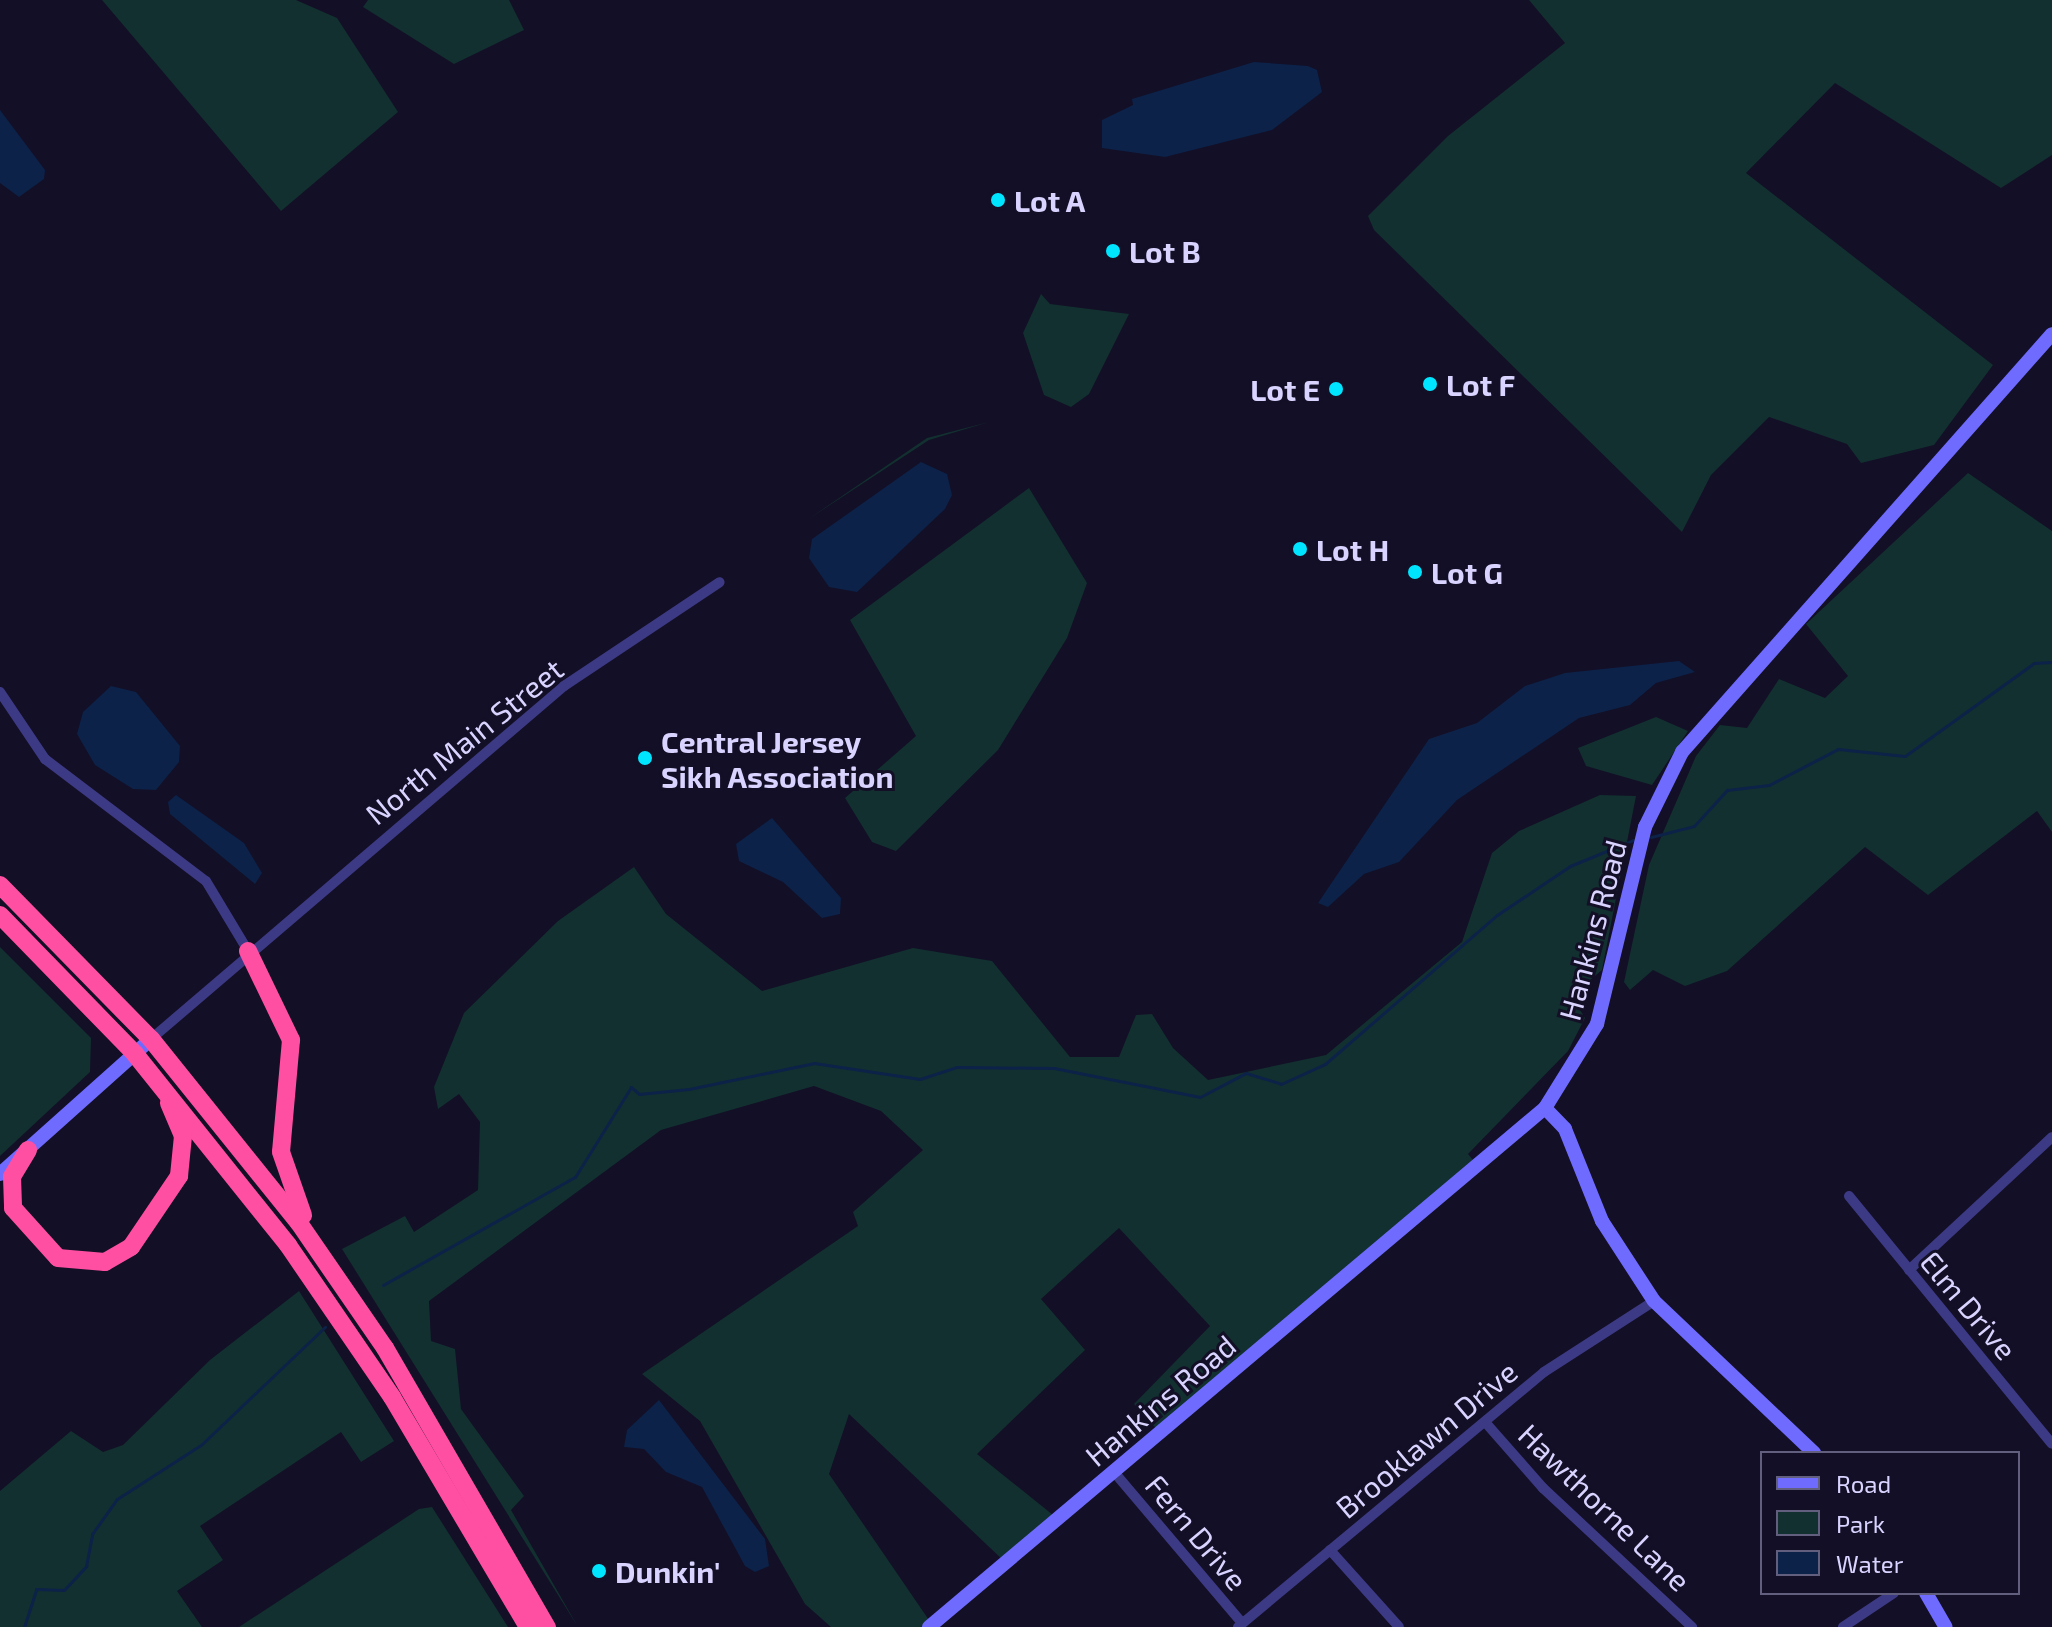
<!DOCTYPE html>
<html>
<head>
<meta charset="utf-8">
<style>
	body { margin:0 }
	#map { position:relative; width:2052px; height:1627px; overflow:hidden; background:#130f26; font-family:"Exo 2",sans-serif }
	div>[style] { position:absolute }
	.green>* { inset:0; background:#12302f }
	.water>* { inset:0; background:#0c2248 }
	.stream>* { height:3px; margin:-1.5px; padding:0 1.5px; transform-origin:1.5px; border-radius:1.5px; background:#0c2248 }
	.street>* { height:10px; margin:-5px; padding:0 5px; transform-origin:5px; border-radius:5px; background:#3d3a85 }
	.secondary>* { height:14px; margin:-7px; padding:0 7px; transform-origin:7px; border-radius:7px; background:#6f6bff }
	.highway>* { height:18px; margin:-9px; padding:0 9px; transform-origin:9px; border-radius:9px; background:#ff4fa3 }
	.dots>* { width:22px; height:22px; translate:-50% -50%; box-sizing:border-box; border:4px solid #130f26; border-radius:50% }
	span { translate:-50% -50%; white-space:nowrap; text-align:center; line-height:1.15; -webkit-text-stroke:6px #130f26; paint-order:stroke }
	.poi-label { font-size:30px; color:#d9d4ff; font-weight:700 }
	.left { translate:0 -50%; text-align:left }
	.right { translate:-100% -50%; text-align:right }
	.street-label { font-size:30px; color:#d9d4ff }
	.legend { position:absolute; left:1760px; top:1451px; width:260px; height:144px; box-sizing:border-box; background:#130f26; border:2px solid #625e7d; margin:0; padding:10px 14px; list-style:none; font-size:24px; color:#d9d4ff }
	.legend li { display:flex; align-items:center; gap:16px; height:40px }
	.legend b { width:40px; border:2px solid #625e7d }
</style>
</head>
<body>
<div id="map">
	<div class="green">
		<i style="clip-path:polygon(102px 0,296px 0,337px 18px,398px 112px,281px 211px)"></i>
		<i style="clip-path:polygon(368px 0,509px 0,524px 30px,454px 64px,363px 7px)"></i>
		<i style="clip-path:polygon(1529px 0,2052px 0,2052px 155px,2001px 188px,1835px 83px,1746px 173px,1993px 365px,1934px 445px,1861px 463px,1847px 444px,1769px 417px,1711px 475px,1682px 532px,1374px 230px,1368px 216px,1448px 136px,1565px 43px)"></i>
		<i style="clip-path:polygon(1041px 294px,1050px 304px,1129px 314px,1089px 394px,1071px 407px,1044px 395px,1023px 333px)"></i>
		<i style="clip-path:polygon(989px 422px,929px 440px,807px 520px,927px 438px)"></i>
		<i style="clip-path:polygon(1968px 473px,2052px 531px,2052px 832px,2037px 811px,1928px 895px,1865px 847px,1727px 971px,1685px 986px,1653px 970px,1630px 990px,1624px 982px,1649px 865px,1696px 756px,1720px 725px,1747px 728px,1779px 679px,1825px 698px,1848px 676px,1806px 624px)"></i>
		<i style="clip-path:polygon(1029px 488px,1087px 583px,1067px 638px,998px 750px,896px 851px,872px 842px,845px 798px,916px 736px,850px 620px)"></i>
		<i style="clip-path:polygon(1656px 717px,1688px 731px,1652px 785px,1586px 766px,1578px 748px)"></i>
		<i style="clip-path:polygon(1600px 795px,1636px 796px,1602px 970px,1583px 986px,1577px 1005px,1585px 1018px,1568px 1051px,1468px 1154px,1478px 1166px,1161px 1434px,1134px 1404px,1210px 1326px,1119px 1228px,1041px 1299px,1085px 1350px,977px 1454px,1058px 1519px,1005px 1562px,849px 1414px,829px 1474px,931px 1623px,925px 1627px,831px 1627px,805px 1604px,700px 1421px,642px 1374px,858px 1226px,853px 1212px,923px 1150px,881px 1111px,814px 1086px,661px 1130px,429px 1301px,431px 1341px,455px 1349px,461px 1409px,524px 1496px,511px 1510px,578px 1627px,342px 1249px,405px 1216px,414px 1232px,478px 1190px,480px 1122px,459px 1094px,438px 1109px,434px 1087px,464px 1013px,558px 921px,634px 867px,666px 914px,762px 991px,913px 948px,992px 961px,1070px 1057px,1119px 1057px,1136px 1015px,1152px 1014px,1173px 1048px,1208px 1080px,1326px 1055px,1462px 942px,1492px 853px,1519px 831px)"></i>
		<i style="clip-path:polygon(0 947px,91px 1038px,90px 1072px,0 1156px)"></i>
		<i style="clip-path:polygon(299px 1291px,394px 1441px,361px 1462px,341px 1432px,200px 1526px,223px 1560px,177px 1591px,202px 1627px,0 1627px,0 1491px,71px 1431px,103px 1452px,123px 1445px,210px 1360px)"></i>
		<i style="clip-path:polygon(432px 1507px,508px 1627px,239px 1627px,419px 1509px)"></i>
	</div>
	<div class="water">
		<i style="clip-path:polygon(1254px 62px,1308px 66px,1317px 70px,1322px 92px,1272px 130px,1165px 157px,1102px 148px,1102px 120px,1133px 105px,1132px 99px)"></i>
		<i style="clip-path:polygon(0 110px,45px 170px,44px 179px,19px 197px,0 183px)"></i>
		<i style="clip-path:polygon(921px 462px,947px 474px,952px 495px,945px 509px,857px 592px,829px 587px,809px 558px,812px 539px)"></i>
		<i style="clip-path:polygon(1679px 661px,1695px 672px,1656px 683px,1630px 705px,1579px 718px,1457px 800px,1399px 862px,1364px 874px,1328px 907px,1318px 903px,1429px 739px,1477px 723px,1525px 686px,1565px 673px)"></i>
		<i style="clip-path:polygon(111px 686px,136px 692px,180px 746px,179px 762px,156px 790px,133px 789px,95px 765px,77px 734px,83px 712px)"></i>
		<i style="clip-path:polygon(176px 795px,244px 843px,262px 873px,255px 884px,170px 814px,168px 802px)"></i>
		<i style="clip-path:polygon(772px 818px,841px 898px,840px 914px,822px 918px,783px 882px,739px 861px,736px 844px)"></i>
		<i style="clip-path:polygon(659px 1400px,765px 1539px,769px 1566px,755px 1572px,745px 1566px,702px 1487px,666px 1472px,644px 1449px,624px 1447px,627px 1430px)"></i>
	</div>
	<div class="stream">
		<i style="left:1651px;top:837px;width:44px;rotate:-14.3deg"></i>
		<i style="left:1694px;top:826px;width:49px;rotate:-47.5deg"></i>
		<i style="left:1727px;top:790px;width:42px;rotate:-6.8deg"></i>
		<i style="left:1769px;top:785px;width:78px;rotate:-27.6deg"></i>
		<i style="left:1838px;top:749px;width:67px;rotate:6deg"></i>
		<i style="left:1905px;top:756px;width:159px;rotate:-35.8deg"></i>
		<i style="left:2034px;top:663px;width:18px;rotate:-3deg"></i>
		<i style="left:383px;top:1285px;width:220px;rotate:-29.4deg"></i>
		<i style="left:575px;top:1177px;width:106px;rotate:-58.1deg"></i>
		<i style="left:631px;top:1087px;width:11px;rotate:41deg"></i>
		<i style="left:639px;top:1094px;width:50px;rotate:-5.7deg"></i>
		<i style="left:689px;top:1089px;width:128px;rotate:-11.7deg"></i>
		<i style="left:814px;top:1063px;width:107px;rotate:8.6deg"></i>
		<i style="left:920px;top:1079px;width:39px;rotate:-18deg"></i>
		<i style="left:957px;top:1067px;width:97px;rotate:0.6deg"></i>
		<i style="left:1054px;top:1068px;width:149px;rotate:11.2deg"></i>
		<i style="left:1200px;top:1097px;width:52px;rotate:-27.6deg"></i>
		<i style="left:1246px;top:1073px;width:37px;rotate:17deg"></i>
		<i style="left:1281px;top:1084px;width:48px;rotate:-24.4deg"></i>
		<i style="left:1325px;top:1064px;width:228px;rotate:-40.9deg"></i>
		<i style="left:1497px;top:915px;width:88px;rotate:-33.9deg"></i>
		<i style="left:1570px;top:866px;width:68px;rotate:-22.4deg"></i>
		<i style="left:24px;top:1627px;width:40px;rotate:-72deg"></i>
		<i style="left:36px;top:1589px;width:28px;rotate:2deg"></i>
		<i style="left:64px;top:1590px;width:33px;rotate:-47deg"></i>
		<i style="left:86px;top:1566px;width:33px;rotate:-79deg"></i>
		<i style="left:92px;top:1534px;width:43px;rotate:-54.5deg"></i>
		<i style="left:117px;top:1499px;width:101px;rotate:-32.9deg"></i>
		<i style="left:202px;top:1444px;width:170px;rotate:-43.6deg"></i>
	</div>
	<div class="street">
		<i style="left:0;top:692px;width:81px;rotate:56.1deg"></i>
		<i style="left:45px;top:759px;width:202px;rotate:37.2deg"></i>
		<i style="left:206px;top:881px;width:82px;rotate:59deg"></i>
		<i style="left:151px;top:1039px;width:543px;rotate:-40.52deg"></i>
		<i style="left:564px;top:686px;width:187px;rotate:-33.7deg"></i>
		<i style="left:1849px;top:1196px;width:320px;rotate:50.7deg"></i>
		<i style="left:1909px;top:1270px;width:195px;rotate:-42.9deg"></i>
		<i style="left:1485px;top:1422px;width:88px;rotate:48.7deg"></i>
		<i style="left:1543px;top:1488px;width:204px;rotate:43deg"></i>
		<i style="left:1114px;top:1472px;width:198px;rotate:49.7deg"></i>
		<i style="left:1330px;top:1550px;width:103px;rotate:48.1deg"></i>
		<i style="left:1238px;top:1627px;width:398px;rotate:-39.8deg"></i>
		<i style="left:1544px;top:1372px;width:131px;rotate:-32.8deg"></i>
		<i style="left:1843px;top:1627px;width:61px;rotate:-33.7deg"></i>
	</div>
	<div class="secondary">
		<i style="left:1545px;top:1108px;width:29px;rotate:46deg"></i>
		<i style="left:1565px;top:1129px;width:99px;rotate:68.1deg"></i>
		<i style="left:1602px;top:1221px;width:95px;rotate:57deg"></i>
		<i style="left:1654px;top:1301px;width:221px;rotate:43.5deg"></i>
		<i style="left:0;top:1174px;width:203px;rotate:-41.8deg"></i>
		<i style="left:1926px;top:1593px;width:39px;rotate:60deg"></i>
		<i style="left:929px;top:1627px;width:805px;rotate:-40.12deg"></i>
		<i style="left:1545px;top:1108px;width:99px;rotate:-58.2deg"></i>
		<i style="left:1597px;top:1024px;width:203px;rotate:-76.3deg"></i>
		<i style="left:1645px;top:827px;width:84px;rotate:-63.7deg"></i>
		<i style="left:1682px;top:752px;width:558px;rotate:-48.49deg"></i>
	</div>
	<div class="highway">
		<i style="left:0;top:885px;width:216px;rotate:45.6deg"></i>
		<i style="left:151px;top:1039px;width:236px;rotate:51.2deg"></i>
		<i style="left:299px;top:1223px;width:152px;rotate:55.5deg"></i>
		<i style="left:385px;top:1348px;width:323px;rotate:59.9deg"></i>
		<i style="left:0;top:915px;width:194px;rotate:45.8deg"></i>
		<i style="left:135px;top:1054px;width:245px;rotate:51.3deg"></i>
		<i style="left:288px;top:1245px;width:184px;rotate:55.6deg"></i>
		<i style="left:392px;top:1397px;width:267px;rotate:59.4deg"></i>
		<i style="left:248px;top:951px;width:99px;rotate:64.2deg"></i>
		<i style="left:291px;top:1040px;width:112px;rotate:95.1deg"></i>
		<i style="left:281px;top:1152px;width:67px;rotate:70.8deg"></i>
		<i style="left:28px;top:1150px;width:31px;rotate:121deg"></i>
		<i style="left:12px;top:1177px;width:31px;rotate:88deg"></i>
		<i style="left:13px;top:1208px;width:67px;rotate:48deg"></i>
		<i style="left:58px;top:1258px;width:47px;rotate:4.9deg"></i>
		<i style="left:105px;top:1262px;width:30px;rotate:-30deg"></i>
		<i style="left:131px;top:1247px;width:86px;rotate:-55.9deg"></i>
		<i style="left:179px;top:1176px;width:40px;rotate:-84.3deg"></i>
		<i style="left:183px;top:1136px;width:36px;rotate:-113deg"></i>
	</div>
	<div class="dots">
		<i style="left:998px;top:200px;background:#00e5ff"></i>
		<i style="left:1113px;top:251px;background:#00e5ff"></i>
		<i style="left:1430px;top:384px;background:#00e5ff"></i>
		<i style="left:1336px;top:389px;background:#00e5ff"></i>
		<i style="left:1300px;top:549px;background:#00e5ff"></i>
		<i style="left:1415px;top:572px;background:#00e5ff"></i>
		<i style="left:645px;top:758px;background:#00e5ff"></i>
		<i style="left:599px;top:1571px;background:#00e5ff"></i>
	</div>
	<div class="poi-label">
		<span class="left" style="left:1014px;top:200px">Lot A</span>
		<span class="left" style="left:1129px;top:251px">Lot B</span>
		<span class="left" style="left:1446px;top:384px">Lot F</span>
		<span class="right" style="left:1320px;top:389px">Lot E</span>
		<span class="left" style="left:1316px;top:549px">Lot H</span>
		<span class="left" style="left:1431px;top:572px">Lot G</span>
		<span class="left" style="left:661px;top:758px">Central Jersey<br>Sikh Association</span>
		<span class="left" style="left:615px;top:1571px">Dunkin'</span>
	</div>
	<div class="street-label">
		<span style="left:464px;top:741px;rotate:-39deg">North Main Street</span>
		<span style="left:1592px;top:930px;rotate:-75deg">Hankins Road</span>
		<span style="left:1969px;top:1305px;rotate:50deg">Elm Drive</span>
		<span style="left:1160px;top:1400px;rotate:-40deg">Hankins Road</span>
		<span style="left:1426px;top:1439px;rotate:-40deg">Brooklawn Drive</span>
		<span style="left:1605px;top:1507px;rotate:44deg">Hawthorne Lane</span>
		<span style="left:1197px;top:1532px;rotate:50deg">Fern Drive</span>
	</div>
	<ul class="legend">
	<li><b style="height:10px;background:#6f6bff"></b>Road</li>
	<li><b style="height:22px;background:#12302f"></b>Park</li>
	<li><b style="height:22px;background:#0c2248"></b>Water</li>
	</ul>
</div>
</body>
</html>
